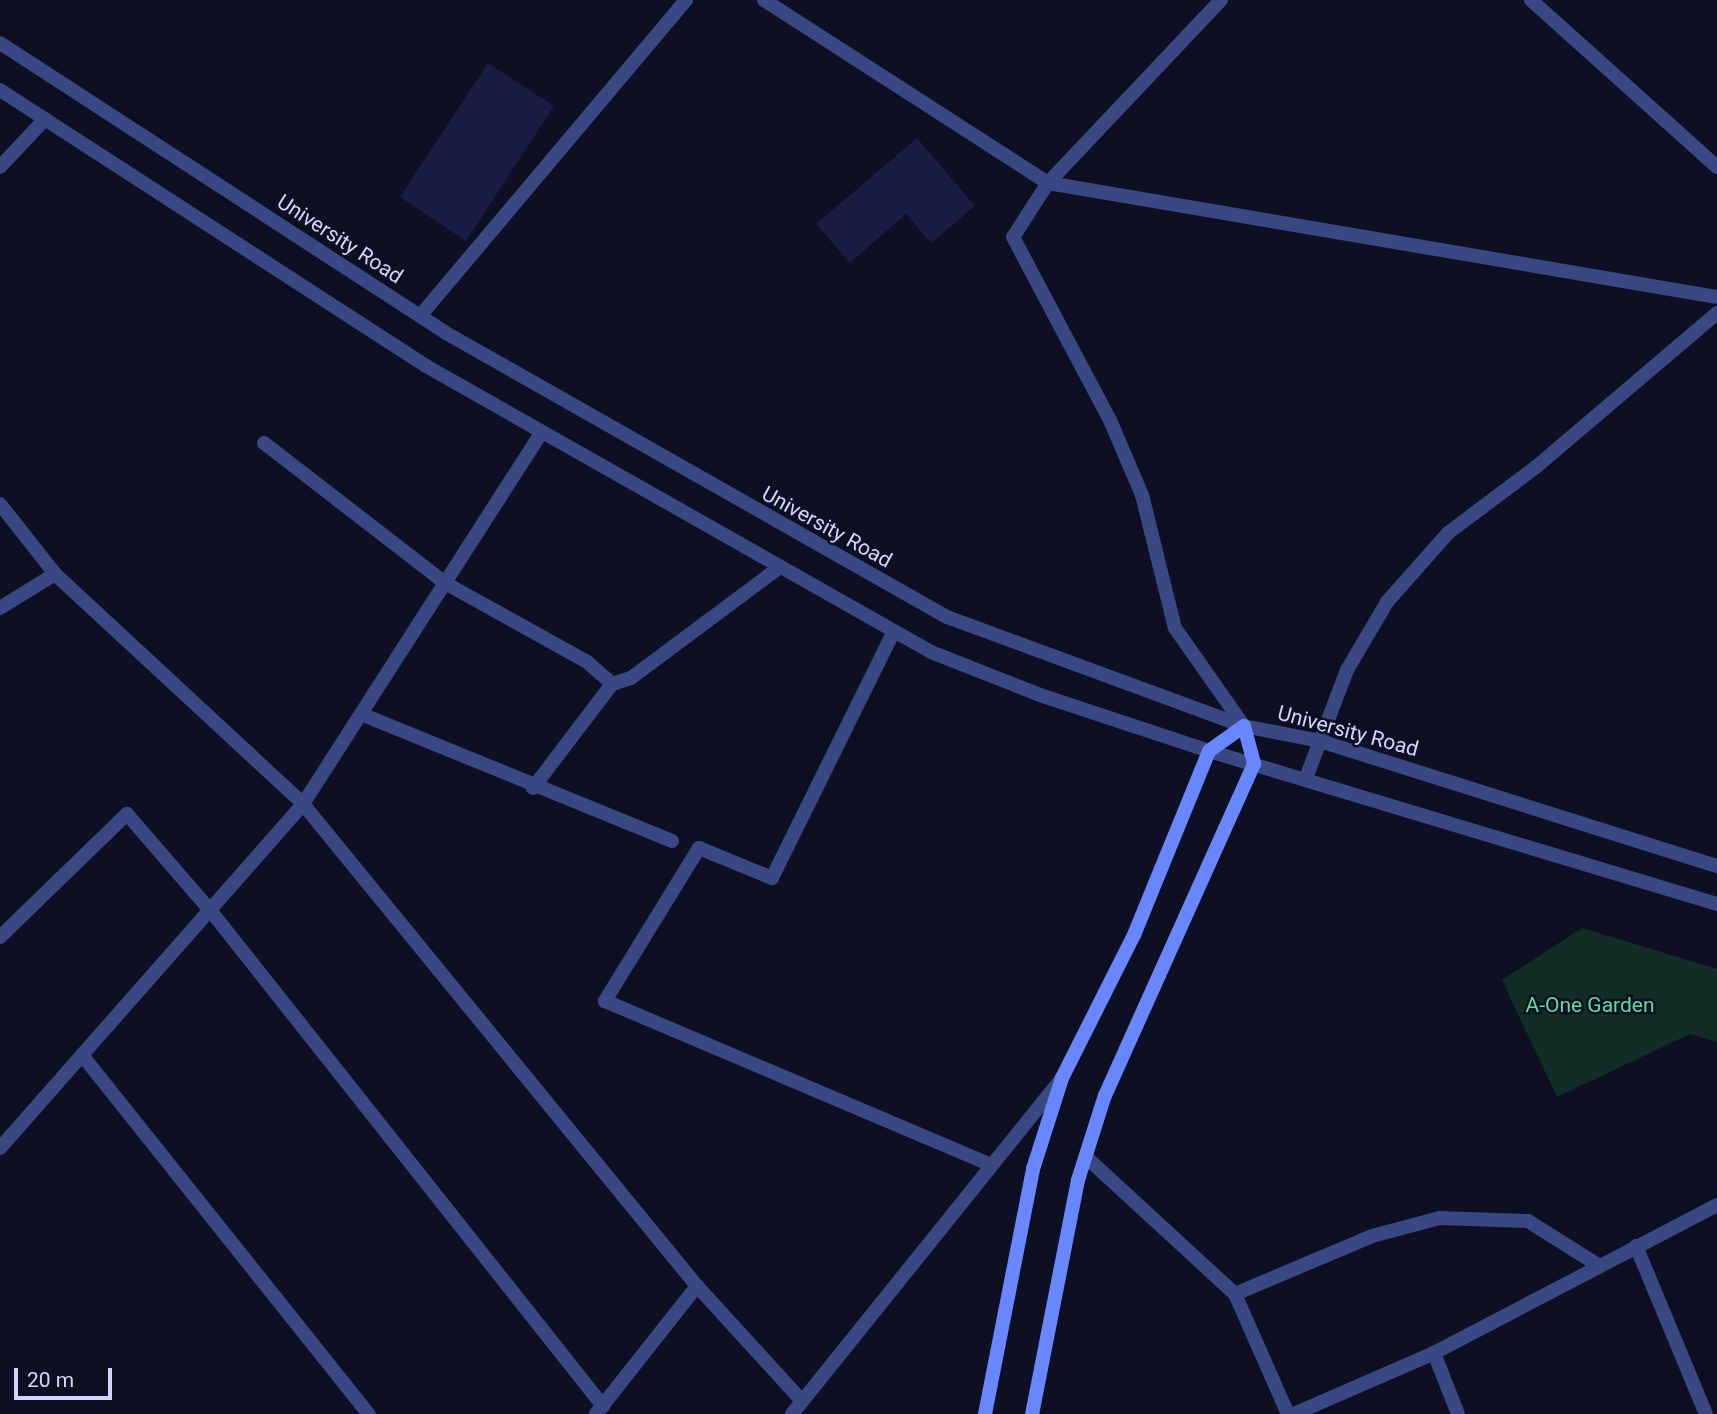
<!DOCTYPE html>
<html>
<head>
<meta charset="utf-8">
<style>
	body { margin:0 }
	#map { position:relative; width:1717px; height:1414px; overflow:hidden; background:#0e0f23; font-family:Roboto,sans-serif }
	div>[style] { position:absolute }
	.green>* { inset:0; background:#112d26 }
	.building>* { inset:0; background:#1a1c44 }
	.minor>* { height:14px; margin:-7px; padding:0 7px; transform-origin:7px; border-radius:7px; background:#394882 }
	.tertiary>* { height:14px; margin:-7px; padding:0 7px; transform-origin:7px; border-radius:7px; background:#394882 }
	.secondary>* { height:14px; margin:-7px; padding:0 7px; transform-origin:7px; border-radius:7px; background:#6887fe }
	span { translate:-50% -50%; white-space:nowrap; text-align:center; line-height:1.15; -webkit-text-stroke:5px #0e0f23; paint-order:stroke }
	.street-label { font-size:21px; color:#d1d6ff }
	.park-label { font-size:21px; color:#5ddea0 }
	.scale { position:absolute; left:14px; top:1368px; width:98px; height:32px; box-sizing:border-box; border:4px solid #d1d6ff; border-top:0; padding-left:9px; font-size:21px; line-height:24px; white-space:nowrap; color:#d1d6ff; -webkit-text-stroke:5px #0e0f23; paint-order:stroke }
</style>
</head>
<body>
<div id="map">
	<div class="green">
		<i style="clip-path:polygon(1582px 928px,1717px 969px,1717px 1042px,1690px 1034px,1557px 1097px,1502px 980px)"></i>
	</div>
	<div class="building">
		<i style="clip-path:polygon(488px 63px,554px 106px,466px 241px,400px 197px)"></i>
		<i style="clip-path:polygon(917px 138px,975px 206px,931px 243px,906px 214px,850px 263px,816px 224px)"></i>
	</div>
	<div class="minor">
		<i style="left:764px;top:0;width:338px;rotate:32.8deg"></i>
		<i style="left:1048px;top:183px;width:679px;rotate:9.67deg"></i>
		<i style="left:1221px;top:0;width:252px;rotate:133.4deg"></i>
		<i style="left:1048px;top:183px;width:64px;rotate:122.9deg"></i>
		<i style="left:1013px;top:237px;width:207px;rotate:62.1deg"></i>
		<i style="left:1110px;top:420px;width:82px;rotate:66.9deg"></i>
		<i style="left:1142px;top:495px;width:137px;rotate:76.1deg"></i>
		<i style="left:1175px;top:628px;width:120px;rotate:54.9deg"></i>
		<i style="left:0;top:167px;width:66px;rotate:-46.8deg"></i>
		<i style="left:420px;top:316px;width:413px;rotate:-49.9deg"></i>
		<i style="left:264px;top:443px;width:229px;rotate:37.7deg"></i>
		<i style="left:445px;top:583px;width:161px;rotate:29deg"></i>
		<i style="left:586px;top:661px;width:35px;rotate:41deg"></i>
		<i style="left:0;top:504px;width:89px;rotate:51.8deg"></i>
		<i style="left:55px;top:574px;width:65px;rotate:148.3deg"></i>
		<i style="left:55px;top:574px;width:338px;rotate:42.8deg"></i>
		<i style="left:303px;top:804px;width:623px;rotate:50.74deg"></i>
		<i style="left:697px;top:1286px;width:163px;rotate:128.3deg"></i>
		<i style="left:893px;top:633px;width:273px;rotate:116.3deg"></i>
		<i style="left:772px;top:878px;width:79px;rotate:-157.7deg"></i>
		<i style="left:699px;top:848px;width:180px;rotate:121.6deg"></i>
		<i style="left:605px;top:1001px;width:420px;rotate:23deg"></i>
		<i style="left:361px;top:714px;width:336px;rotate:22.2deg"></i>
		<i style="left:1306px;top:778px;width:116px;rotate:-69.2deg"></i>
		<i style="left:1347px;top:670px;width:79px;rotate:-59.5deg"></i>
		<i style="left:1387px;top:602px;width:92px;rotate:-48.5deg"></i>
		<i style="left:1448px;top:533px;width:110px;rotate:-36.9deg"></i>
		<i style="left:1536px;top:467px;width:238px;rotate:-40.4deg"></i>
		<i style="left:533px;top:788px;width:131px;rotate:-52.8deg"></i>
		<i style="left:612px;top:684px;width:20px;rotate:-18deg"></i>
		<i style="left:631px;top:678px;width:182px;rotate:-36.7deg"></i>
		<i style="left:0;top:937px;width:177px;rotate:-44.1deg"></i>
		<i style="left:127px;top:814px;width:127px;rotate:49.2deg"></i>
		<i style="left:210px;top:910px;width:633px;rotate:51.61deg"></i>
		<i style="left:82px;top:1055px;width:460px;rotate:51.4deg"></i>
		<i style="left:0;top:1148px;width:458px;rotate:-48.6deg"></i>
		<i style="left:303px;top:804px;width:441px;rotate:-57.3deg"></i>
		<i style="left:1086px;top:1157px;width:202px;rotate:42.6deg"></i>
		<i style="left:1235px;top:1294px;width:149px;rotate:-22.9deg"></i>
		<i style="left:1372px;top:1236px;width:69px;rotate:-15deg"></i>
		<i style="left:1439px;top:1218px;width:89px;rotate:1.9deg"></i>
		<i style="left:1528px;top:1221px;width:83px;rotate:32.2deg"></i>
		<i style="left:1636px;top:1246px;width:182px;rotate:67.4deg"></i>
		<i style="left:697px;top:1286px;width:156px;rotate:47.6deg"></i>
		<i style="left:1235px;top:1294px;width:131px;rotate:66.2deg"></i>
		<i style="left:792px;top:1414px;width:430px;rotate:-51.2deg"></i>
		<i style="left:1294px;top:1414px;width:153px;rotate:-23.5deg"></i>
		<i style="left:1458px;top:1414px;width:66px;rotate:-111.5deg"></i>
		<i style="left:1434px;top:1353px;width:319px;rotate:-27.6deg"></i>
	</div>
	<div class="tertiary">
		<i style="left:1531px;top:0;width:250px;rotate:41.9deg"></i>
		<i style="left:0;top:43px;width:532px;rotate:33.03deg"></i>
		<i style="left:446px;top:333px;width:576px;rotate:29.55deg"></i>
		<i style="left:947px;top:617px;width:316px;rotate:20.2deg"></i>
		<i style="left:1244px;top:726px;width:77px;rotate:11.2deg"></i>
		<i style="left:1320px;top:741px;width:416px;rotate:17.5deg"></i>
		<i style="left:0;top:90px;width:508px;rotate:32.94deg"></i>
		<i style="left:426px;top:366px;width:580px;rotate:29.52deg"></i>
		<i style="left:931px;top:652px;width:117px;rotate:21.5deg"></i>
		<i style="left:1040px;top:695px;width:178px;rotate:18.3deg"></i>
		<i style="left:1209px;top:751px;width:531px;rotate:16.76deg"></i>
	</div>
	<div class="secondary">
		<i style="left:985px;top:1414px;width:250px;rotate:-78.9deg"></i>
		<i style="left:1033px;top:1169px;width:96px;rotate:-72.3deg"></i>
		<i style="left:1062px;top:1078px;width:160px;rotate:-63.3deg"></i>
		<i style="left:1134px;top:935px;width:199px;rotate:-67.8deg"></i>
		<i style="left:1209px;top:751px;width:43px;rotate:-35.5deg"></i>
		<i style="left:1244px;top:726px;width:39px;rotate:75deg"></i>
		<i style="left:1254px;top:764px;width:363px;rotate:114.2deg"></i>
		<i style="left:1105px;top:1095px;width:89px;rotate:107.6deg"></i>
		<i style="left:1078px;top:1180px;width:238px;rotate:101.1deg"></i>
	</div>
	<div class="street-label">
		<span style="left:340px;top:239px;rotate:33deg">University Road</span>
		<span style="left:827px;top:527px;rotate:29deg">University Road</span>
		<span style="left:1348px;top:731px;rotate:15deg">University Road</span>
	</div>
	<div class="park-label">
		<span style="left:1590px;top:1005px">A-One Garden</span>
	</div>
	<div class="scale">20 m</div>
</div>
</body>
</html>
